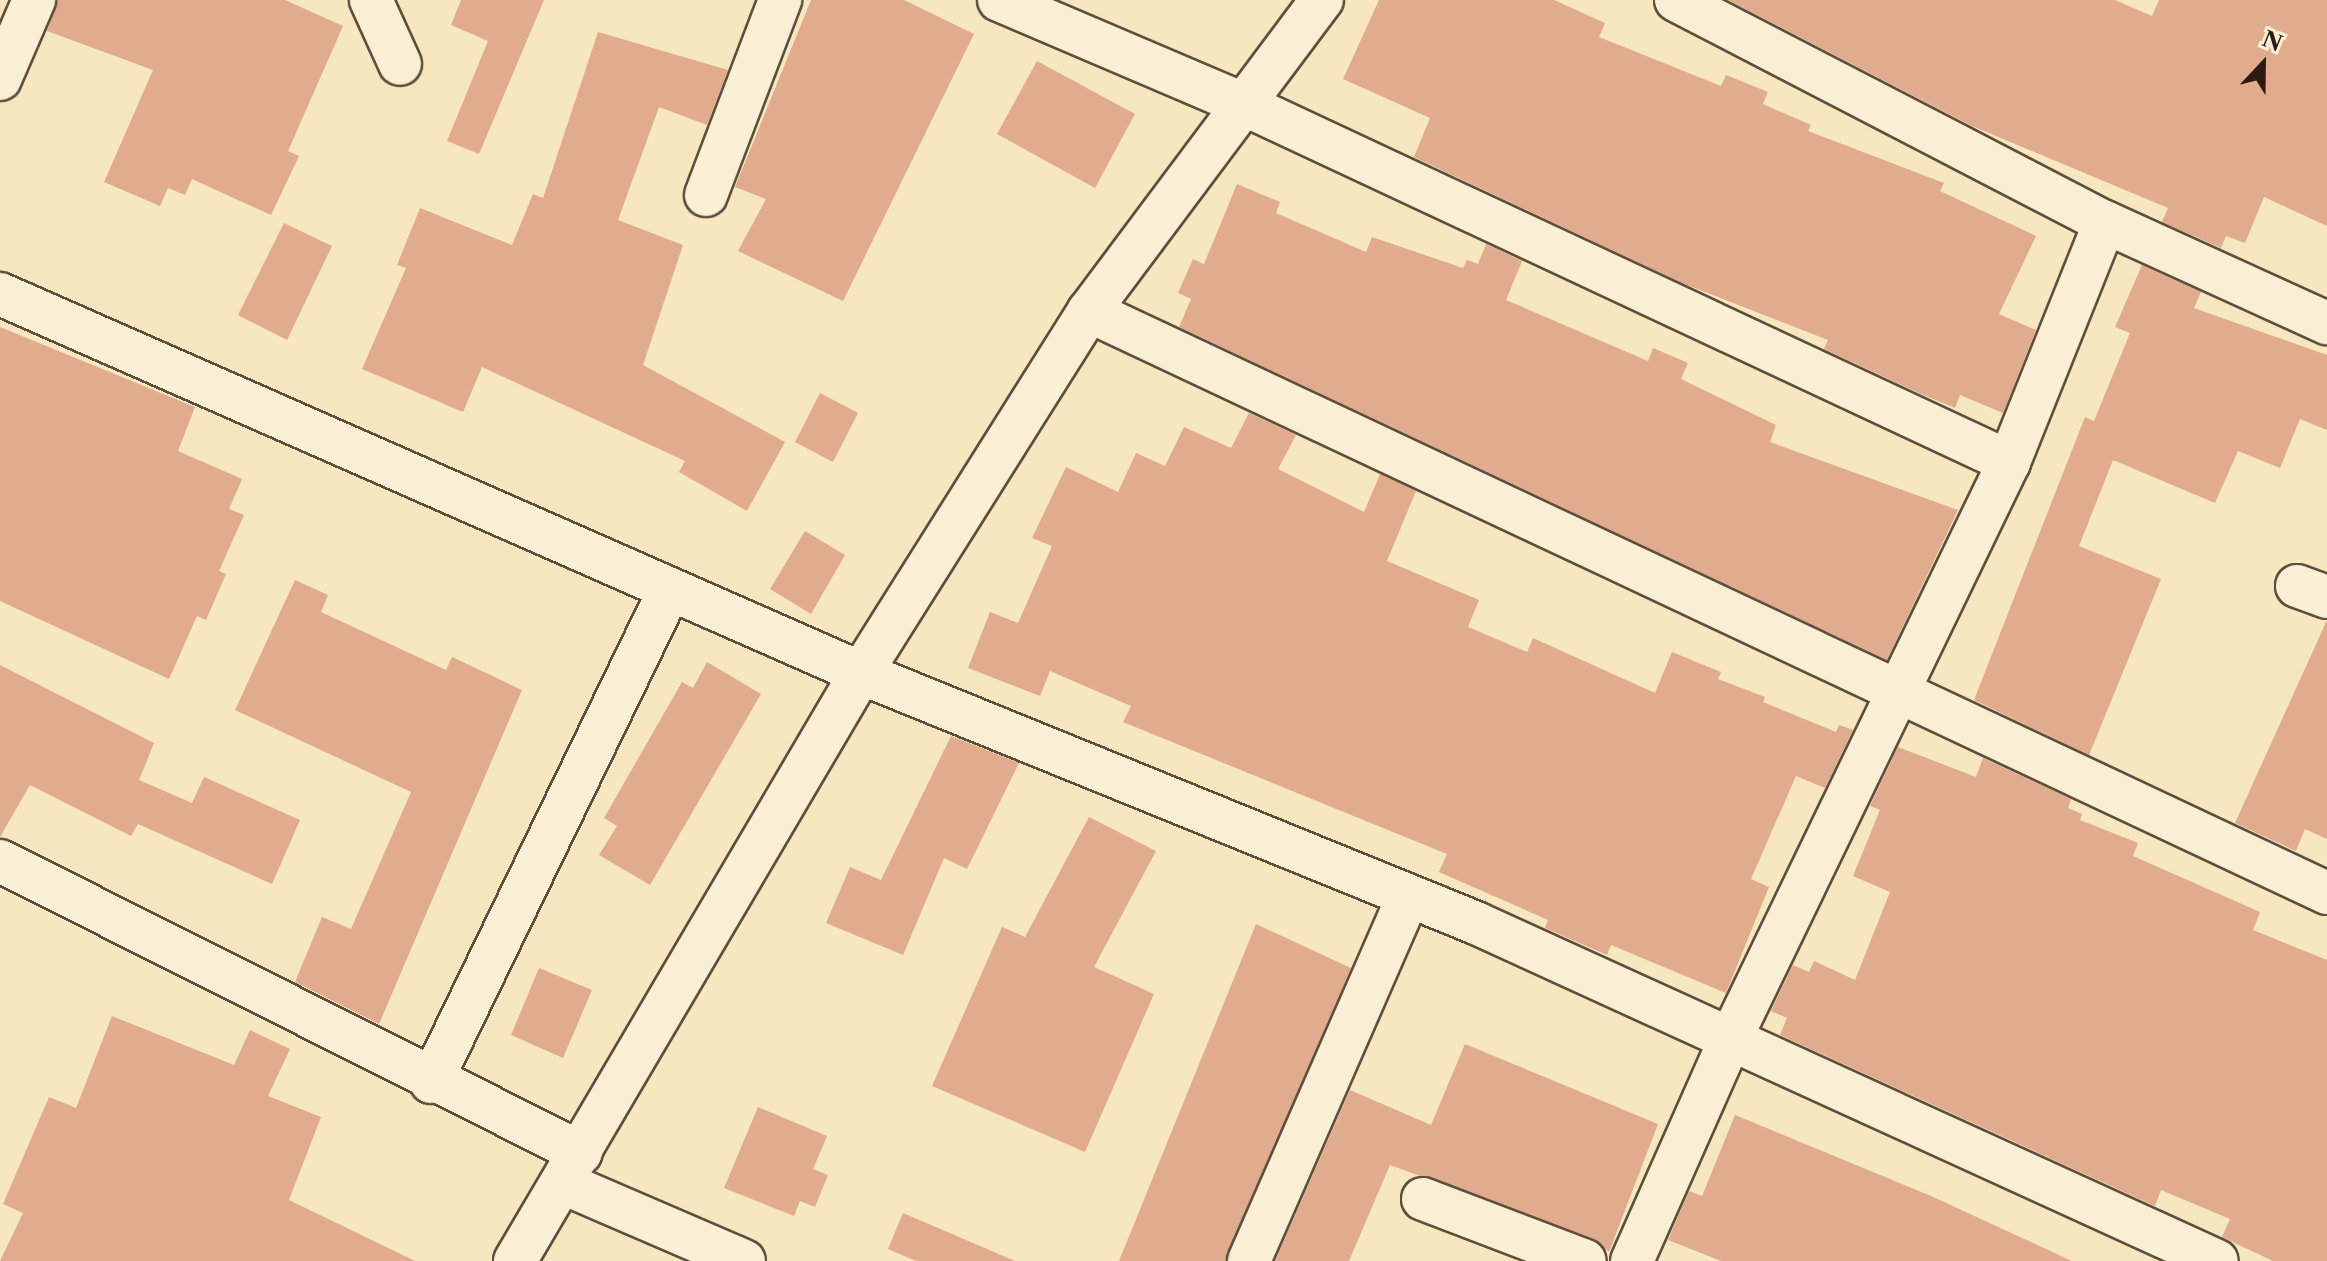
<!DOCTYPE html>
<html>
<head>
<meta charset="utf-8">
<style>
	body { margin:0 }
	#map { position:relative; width:2327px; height:1261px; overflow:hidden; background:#f6e7bf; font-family:"Libre Caslon Text",serif }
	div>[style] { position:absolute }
	.building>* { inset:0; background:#e1ab8d }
	.roads { filter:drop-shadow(2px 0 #5f4e3e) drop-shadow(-2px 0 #5f4e3e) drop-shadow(0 2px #5f4e3e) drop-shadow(0 -2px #5f4e3e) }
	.minor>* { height:42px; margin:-21px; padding:0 21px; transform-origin:21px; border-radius:21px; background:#f9efd5 }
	span { translate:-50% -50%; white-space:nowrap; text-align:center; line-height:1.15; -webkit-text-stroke:8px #f9efd5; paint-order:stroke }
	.north { position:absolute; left:2223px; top:24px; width:80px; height:80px; -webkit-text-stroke:6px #f9efd5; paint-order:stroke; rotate:22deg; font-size:22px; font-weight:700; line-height:32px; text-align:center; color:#2d1b13 }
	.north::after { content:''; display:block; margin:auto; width:28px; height:36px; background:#2d1b13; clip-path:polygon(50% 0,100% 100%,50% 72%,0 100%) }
</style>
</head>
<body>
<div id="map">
	<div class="building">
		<i style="clip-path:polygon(58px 0,285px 0,343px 26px,288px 151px,299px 156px,271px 215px,192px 179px,185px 195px,168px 188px,160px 206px,104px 182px,153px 70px,47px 31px)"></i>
		<i style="clip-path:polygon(461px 0,544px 0,479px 154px,447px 141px,488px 41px,451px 25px)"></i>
		<i style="clip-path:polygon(811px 0,904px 0,974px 34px,843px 301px,738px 251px,766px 199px,735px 187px)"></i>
		<i style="clip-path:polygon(1379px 0,1554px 0,1605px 23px,1599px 37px,1721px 86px,1726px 75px,1768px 92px,1763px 104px,1811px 125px,1808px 131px,1944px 183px,1940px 191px,2036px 236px,1999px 314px,2036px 330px,2003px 413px,1960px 395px,1955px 408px,1919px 393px,1824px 349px,1828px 340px,1682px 283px,1414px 157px,1430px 118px,1343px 79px)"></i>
		<i style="clip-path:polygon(1728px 0,2115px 0,2152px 16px,2159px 0,2327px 0,2327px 226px,2264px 197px,2245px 243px,2226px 236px,2221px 248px,2162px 222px,2168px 208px,1972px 126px)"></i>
		<i style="clip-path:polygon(598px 32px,728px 70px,707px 125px,659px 107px,618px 220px,683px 245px,643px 365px,785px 442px,747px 511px,679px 472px,685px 461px,482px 367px,463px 412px,362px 369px,406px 268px,397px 265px,420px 208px,512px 245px,533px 194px,543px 198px)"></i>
		<i style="clip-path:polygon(1037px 61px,1135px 114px,1095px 188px,997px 134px)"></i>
		<i style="clip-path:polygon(1237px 184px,1280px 202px,1276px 213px,1366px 252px,1372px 237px,1463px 268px,1467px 260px,1478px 264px,1486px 244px,1522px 261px,1506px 300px,1648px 361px,1653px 348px,1688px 363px,1681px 379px,1776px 425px,1770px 442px,1958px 510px,1887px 660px,1179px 327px,1191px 299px,1178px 293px,1193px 259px,1204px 264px)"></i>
		<i style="clip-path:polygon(284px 223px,332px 246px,287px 340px,238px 315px)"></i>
		<i style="clip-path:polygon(2142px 265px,2201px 292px,2194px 308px,2327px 355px,2327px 430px,2300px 419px,2280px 468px,2238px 451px,2215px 503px,2113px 460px,2079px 546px,2161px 579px,2089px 755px,1974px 700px,2085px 417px,2094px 421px,2130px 333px,2115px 327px)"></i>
		<i style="clip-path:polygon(0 327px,195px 407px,178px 451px,242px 479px,229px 509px,244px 515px,219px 571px,226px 574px,206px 620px,197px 616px,169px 679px,0 601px)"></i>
		<i style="clip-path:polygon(820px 393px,858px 413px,833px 462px,795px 442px)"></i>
		<i style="clip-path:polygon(1249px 413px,1296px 435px,1278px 469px,1364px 512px,1380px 474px,1416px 491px,1387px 561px,1479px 600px,1468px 627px,1527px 652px,1533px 638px,1655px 693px,1672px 652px,1721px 672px,1718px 679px,1765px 697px,1763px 702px,1836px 732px,1839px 725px,1853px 730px,1825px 788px,1796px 776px,1751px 879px,1769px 887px,1726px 993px,1611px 945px,1607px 955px,1545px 928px,1548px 920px,1439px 872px,1447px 854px,1123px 722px,1131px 706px,1050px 671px,1040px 696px,968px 668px,990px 612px,1018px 623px,1052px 546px,1032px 538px,1066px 467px,1118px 492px,1136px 453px,1165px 466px,1184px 427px,1231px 448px)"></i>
		<i style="clip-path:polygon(805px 531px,845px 555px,811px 614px,770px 589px)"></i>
		<i style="clip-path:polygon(295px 580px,328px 595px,321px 612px,446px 670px,452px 657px,522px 690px,379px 1024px,295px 982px,322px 917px,351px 929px,411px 792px,235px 710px)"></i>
		<i style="clip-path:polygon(2327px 620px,2327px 839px,2305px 829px,2296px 851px,2235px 823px)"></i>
		<i style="clip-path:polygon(707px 662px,761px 694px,650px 885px,599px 855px,617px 826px,604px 818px,682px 682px,693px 688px)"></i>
		<i style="clip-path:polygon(0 665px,154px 743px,139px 780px,192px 803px,204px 777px,300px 820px,272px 884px,138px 824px,131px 836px,30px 785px,0 837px)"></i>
		<i style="clip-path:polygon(951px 736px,1019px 763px,967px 869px,944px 858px,903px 955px,826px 923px,850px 867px,881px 880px)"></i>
		<i style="clip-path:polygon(1898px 747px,1976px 777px,1983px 758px,2071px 799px,2068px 808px,2082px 814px,2080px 820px,2138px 843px,2133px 856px,2260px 912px,2253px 930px,2327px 960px,2327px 1261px,2273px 1261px,2222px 1237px,2230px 1219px,2161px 1190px,2155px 1206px,1780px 1035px,1787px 1018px,1771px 1011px,1793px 965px,1809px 972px,1814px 961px,1855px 980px,1890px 892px,1853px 876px,1880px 810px,1870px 806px)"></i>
		<i style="clip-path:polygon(1089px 817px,1156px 851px,1094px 967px,1154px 994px,1085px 1152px,932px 1086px,1002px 927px,1025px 937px)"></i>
		<i style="clip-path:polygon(1256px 924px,1351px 968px,1225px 1261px,1119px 1261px)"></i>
		<i style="clip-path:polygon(539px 968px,592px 990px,563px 1058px,511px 1035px)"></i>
		<i style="clip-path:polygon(112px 1016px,234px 1065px,250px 1030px,290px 1049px,268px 1096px,321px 1117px,289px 1200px,415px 1261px,0 1261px,23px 1213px,3px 1204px,49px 1097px,76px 1108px)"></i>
		<i style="clip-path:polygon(1465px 1044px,1658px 1124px,1609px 1252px,1594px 1239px,1390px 1165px,1349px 1261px,1275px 1261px,1350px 1090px,1431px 1125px)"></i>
		<i style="clip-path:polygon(758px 1107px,827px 1136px,813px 1169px,828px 1175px,815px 1207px,800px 1201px,794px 1216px,724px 1188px)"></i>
		<i style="clip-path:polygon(1735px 1115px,1931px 1196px,2072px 1261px,1721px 1261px,1668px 1240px,1689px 1191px,1702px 1196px)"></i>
		<i style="clip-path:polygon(903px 1213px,1015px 1261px,916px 1261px,888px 1249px)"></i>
	</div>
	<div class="roads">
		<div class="minor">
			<i style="left:371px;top:0;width:70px;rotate:65.6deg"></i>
			<i style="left:999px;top:0;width:263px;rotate:23.1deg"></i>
			<i style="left:1241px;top:103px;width:848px;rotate:25.05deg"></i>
			<i style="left:1676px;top:0;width:483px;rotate:27.4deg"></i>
			<i style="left:2105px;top:222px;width:244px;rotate:24.5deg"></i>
			<i style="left:0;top:79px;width:86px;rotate:-66.7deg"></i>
			<i style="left:706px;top:195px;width:209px;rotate:-69.2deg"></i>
			<i style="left:0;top:294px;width:941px;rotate:23.76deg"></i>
			<i style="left:861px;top:673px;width:664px;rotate:22.12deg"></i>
			<i style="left:1476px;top:923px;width:814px;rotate:24.52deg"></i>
			<i style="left:1089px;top:311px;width:1368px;rotate:25.18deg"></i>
			<i style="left:2297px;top:586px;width:32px;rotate:20deg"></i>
			<i style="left:0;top:861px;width:650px;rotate:26.68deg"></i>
			<i style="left:431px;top:1082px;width:548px;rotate:-64.14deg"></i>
			<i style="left:563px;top:1183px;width:197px;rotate:23.3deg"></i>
			<i style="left:1423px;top:1199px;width:173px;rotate:20.9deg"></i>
			<i style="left:515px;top:1261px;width:682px;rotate:-59.53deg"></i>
			<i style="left:861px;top:673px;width:428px;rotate:-57.8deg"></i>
			<i style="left:1089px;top:311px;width:389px;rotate:-53.2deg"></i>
			<i style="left:1249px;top:1261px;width:397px;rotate:-66.4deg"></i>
			<i style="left:1632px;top:1261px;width:240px;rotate:-66.1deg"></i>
			<i style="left:1729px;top:1042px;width:644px;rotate:-64.23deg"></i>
			<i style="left:2009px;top:462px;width:258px;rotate:-68.2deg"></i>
		</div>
	</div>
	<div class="north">N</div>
</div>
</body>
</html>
